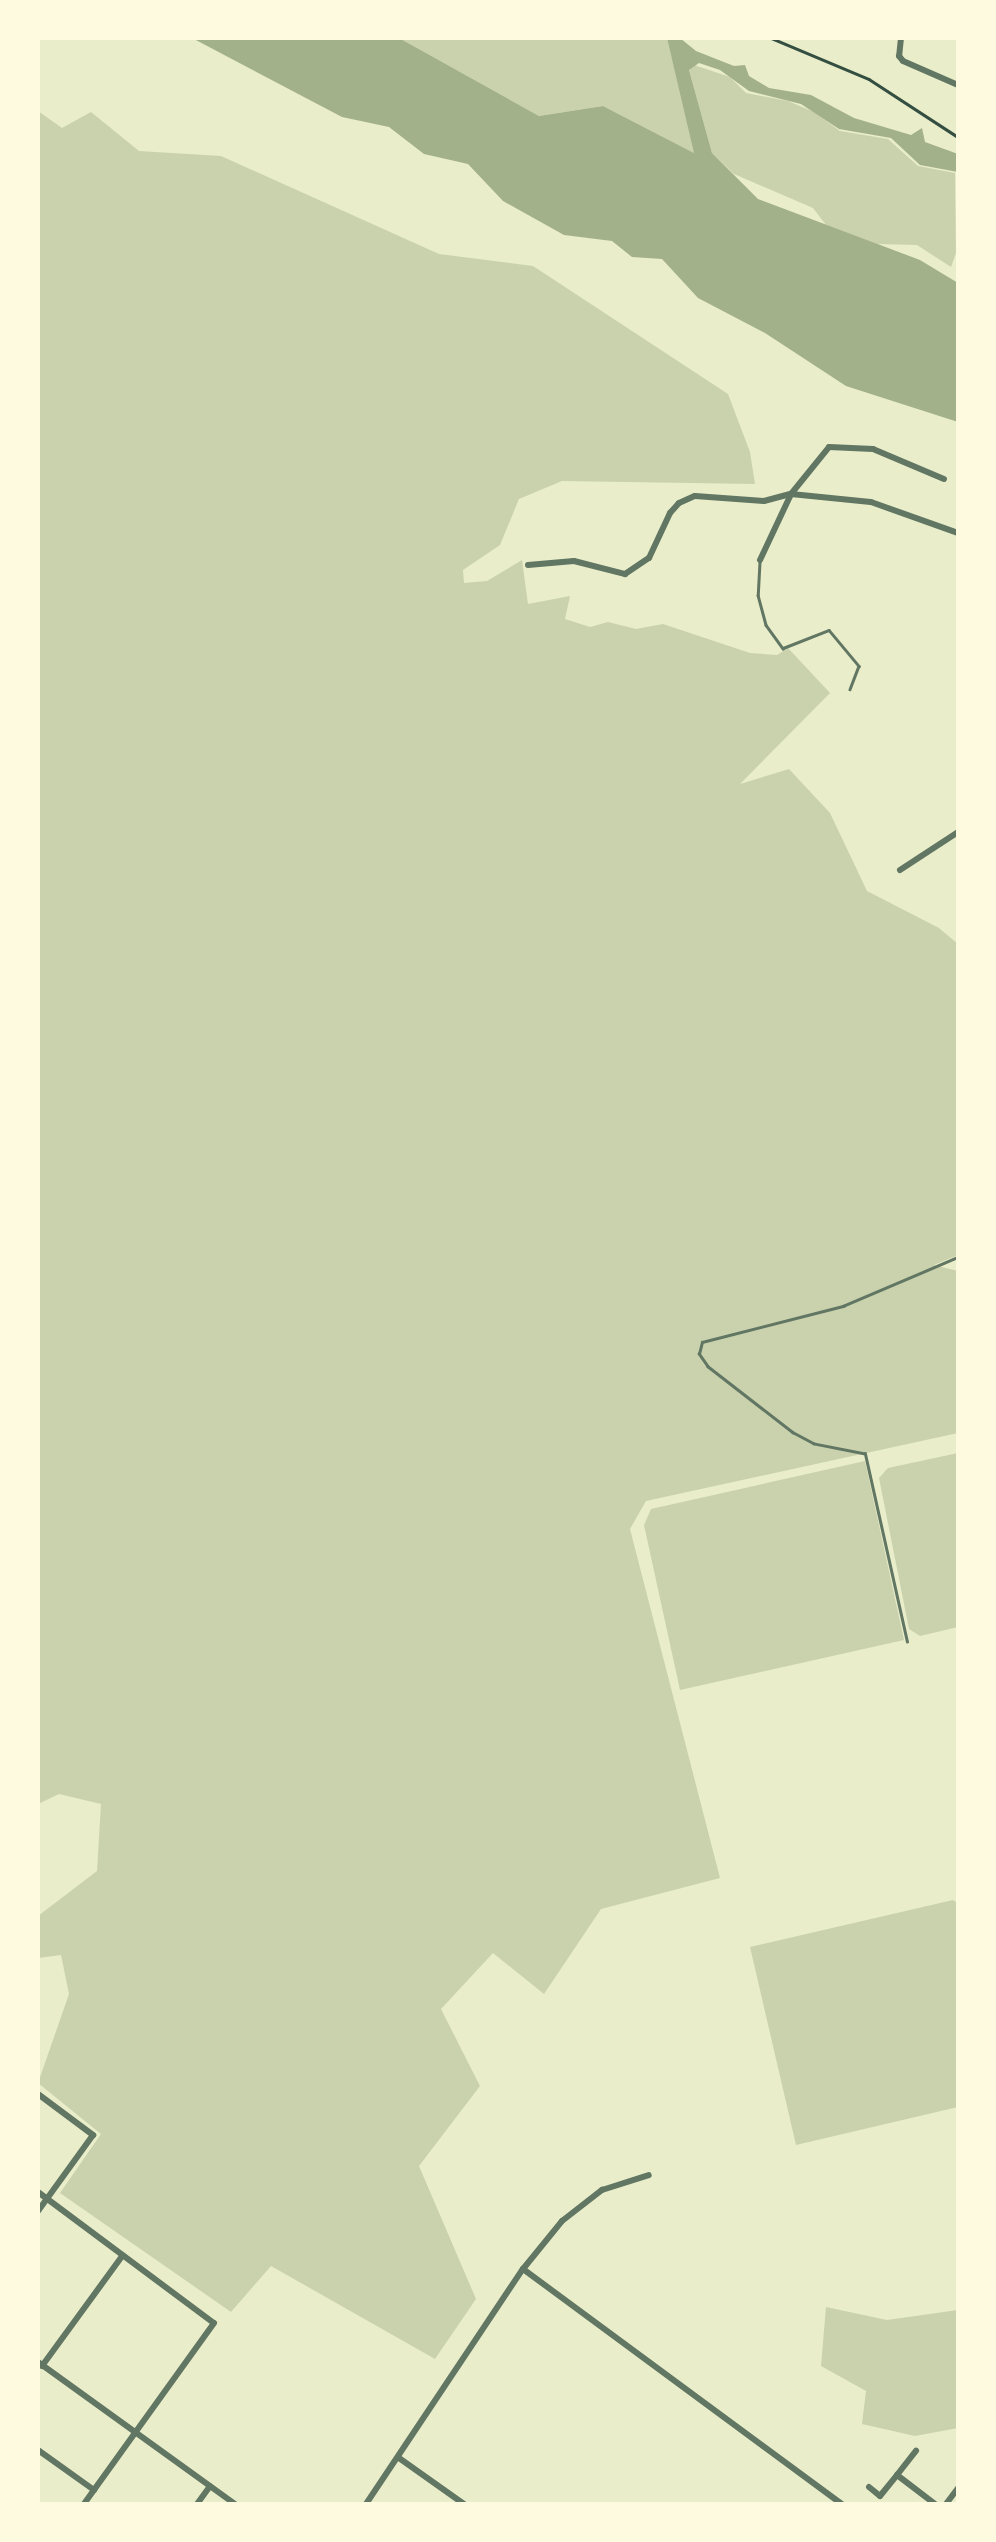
<!DOCTYPE html>
<html>
<head>
<meta charset="utf-8">
<style>
	body { margin:0 }
	#map { position:relative; width:996px; height:2542px; overflow:hidden; background:#e9edc9; font-family:"Exo 2",sans-serif }
	div>[style] { position:absolute }
	.green>* { inset:0; background:#cad2ad }
	.water>* { inset:0; background:#a3b18a }
	.path>* { height:2.5px; margin:-1.25px; padding:0 1.25px; transform-origin:1.25px; border-radius:1.25px; background:#344e41 }
	.service>* { height:2.5px; margin:-1.25px; padding:0 1.25px; transform-origin:1.25px; border-radius:1.25px; background:#617663 }
	.minor>* { height:6px; margin:-3px; padding:0 3px; transform-origin:3px; border-radius:3px; background:#617663 }
	span { translate:-50% -50%; white-space:nowrap; text-align:center; line-height:1.15; -webkit-text-stroke:10px #fefae0; paint-order:stroke }
	.frame { position:absolute; inset:0; border:40px solid #fefae0; pointer-events:none }
</style>
</head>
<body>
<div id="map">
	<div class="green">
		<i style="clip-path:polygon(399px 38px,667px 38px,696px 154px,603px 106px,539px 116px)"></i>
		<i style="clip-path:polygon(694px 65px,730px 77px,746px 93px,788px 101px,814px 112px,840px 131px,888px 139px,918px 166px,955px 173px,956px 253px,951px 267px,917px 245px,877px 244px,826px 225px,813px 208px,734px 174px,712px 153px,689px 70px)"></i>
		<i style="clip-path:polygon(38px 111px,62px 128px,91px 112px,139px 151px,221px 156px,439px 254px,533px 266px,728px 394px,750px 452px,755px 484px,562px 481px,519px 499px,500px 545px,463px 570px,464px 583px,487px 581px,522px 560px,528px 604px,570px 596px,565px 619px,590px 627px,608px 622px,636px 629px,663px 624px,750px 653px,777px 655px,788px 648px,830px 693px,740px 784px,789px 769px,830px 813px,867px 891px,939px 928px,958px 944px,958px 1255px,934px 1265px,958px 1271px,958px 1433px,646px 1501px,630px 1529px,720px 1878px,601px 1909px,544px 1994px,493px 1953px,441px 2009px,480px 2086px,419px 2166px,476px 2299px,435px 2359px,271px 2266px,231px 2312px,60px 2193px,101px 2134px,38px 2083px,69px 1994px,61px 1955px,38px 1958px,38px 1916px,97px 1871px,101px 1804px,59px 1794px,38px 1804px)"></i>
		<i style="clip-path:polygon(958px 1453px,958px 1627px,920px 1636px,909px 1629px,879px 1478px,888px 1468px)"></i>
		<i style="clip-path:polygon(865px 1461px,904px 1640px,680px 1690px,644px 1525px,651px 1509px)"></i>
		<i style="clip-path:polygon(953px 1900px,958px 1903px,958px 2107px,796px 2145px,750px 1947px)"></i>
		<i style="clip-path:polygon(826px 2307px,887px 2320px,958px 2310px,958px 2428px,915px 2436px,862px 2424px,866px 2391px,821px 2366px)"></i>
	</div>
	<div class="water">
		<i style="clip-path:polygon(192px 38px,399px 38px,539px 116px,603px 106px,694px 153px,667px 38px,680px 38px,696px 51px,734px 66px,745px 65px,749px 76px,769px 88px,811px 95px,854px 118px,911px 135px,922px 128px,925px 142px,958px 154px,958px 172px,920px 165px,891px 138px,839px 129px,801px 104px,749px 91px,720px 70px,699px 63px,689px 70px,712px 153px,758px 199px,920px 260px,958px 283px,958px 422px,846px 386px,765px 333px,698px 298px,662px 259px,632px 257px,612px 241px,564px 235px,503px 201px,468px 164px,424px 154px,389px 127px,342px 117px)"></i>
	</div>
	<div class="path">
		<i style="left:771px;top:38px;width:106px;rotate:22.7deg"></i>
		<i style="left:869px;top:79px;width:106px;rotate:33.1deg"></i>
	</div>
	<div class="service">
		<i style="left:760px;top:562px;width:33px;rotate:93deg"></i>
		<i style="left:758px;top:595px;width:31px;rotate:75deg"></i>
		<i style="left:766px;top:625px;width:29px;rotate:54deg"></i>
		<i style="left:783px;top:648px;width:49px;rotate:-21.4deg"></i>
		<i style="left:829px;top:630px;width:47px;rotate:50.2deg"></i>
		<i style="left:859px;top:666px;width:25px;rotate:111deg"></i>
		<i style="left:907px;top:1642px;width:193px;rotate:-102.6deg"></i>
		<i style="left:865px;top:1454px;width:52px;rotate:-168.9deg"></i>
		<i style="left:814px;top:1444px;width:24px;rotate:-152deg"></i>
		<i style="left:793px;top:1433px;width:108px;rotate:-142.2deg"></i>
		<i style="left:708px;top:1367px;width:16px;rotate:-125deg"></i>
		<i style="left:699px;top:1354px;width:12px;rotate:-76deg"></i>
		<i style="left:702px;top:1342px;width:146px;rotate:-14.3deg"></i>
		<i style="left:843px;top:1306px;width:125px;rotate:-23.1deg"></i>
	</div>
	<div class="minor">
		<i style="left:901px;top:38px;width:18px;rotate:96deg"></i>
		<i style="left:899px;top:56px;width:6px;rotate:51deg"></i>
		<i style="left:903px;top:61px;width:60px;rotate:23.6deg"></i>
		<i style="left:760px;top:560px;width:73px;rotate:-64.8deg"></i>
		<i style="left:791px;top:494px;width:80px;rotate:5.7deg"></i>
		<i style="left:871px;top:502px;width:92px;rotate:19.6deg"></i>
		<i style="left:528px;top:565px;width:46px;rotate:-5deg"></i>
		<i style="left:574px;top:561px;width:53px;rotate:14.3deg"></i>
		<i style="left:625px;top:574px;width:29px;rotate:-34deg"></i>
		<i style="left:649px;top:558px;width:50px;rotate:-65deg"></i>
		<i style="left:670px;top:513px;width:13px;rotate:-48deg"></i>
		<i style="left:679px;top:503px;width:17px;rotate:-24deg"></i>
		<i style="left:695px;top:496px;width:69px;rotate:4.1deg"></i>
		<i style="left:764px;top:501px;width:28px;rotate:-15deg"></i>
		<i style="left:791px;top:494px;width:60px;rotate:-51deg"></i>
		<i style="left:829px;top:447px;width:44px;rotate:2.6deg"></i>
		<i style="left:873px;top:449px;width:77px;rotate:22.9deg"></i>
		<i style="left:900px;top:870px;width:69px;rotate:-33.2deg"></i>
		<i style="left:38px;top:2094px;width:69px;rotate:36.7deg"></i>
		<i style="left:93px;top:2135px;width:94px;rotate:125.9deg"></i>
		<i style="left:38px;top:2192px;width:219px;rotate:36.7deg"></i>
		<i style="left:214px;top:2323px;width:223px;rotate:125.7deg"></i>
		<i style="left:523px;top:2269px;width:396px;rotate:36.4deg"></i>
		<i style="left:38px;top:2362px;width:243px;rotate:35.8deg"></i>
		<i style="left:42px;top:2366px;width:137px;rotate:-53.9deg"></i>
		<i style="left:38px;top:2450px;width:69px;rotate:35.5deg"></i>
		<i style="left:399px;top:2458px;width:80px;rotate:35.3deg"></i>
		<i style="left:897px;top:2475px;width:31px;rotate:-52deg"></i>
		<i style="left:869px;top:2487px;width:14px;rotate:39deg"></i>
		<i style="left:880px;top:2496px;width:27px;rotate:-51deg"></i>
		<i style="left:897px;top:2475px;width:48px;rotate:37.3deg"></i>
		<i style="left:197px;top:2504px;width:22px;rotate:-54deg"></i>
		<i style="left:366px;top:2504px;width:283px;rotate:-56.3deg"></i>
		<i style="left:523px;top:2269px;width:62px;rotate:-50.9deg"></i>
		<i style="left:562px;top:2221px;width:51px;rotate:-37.8deg"></i>
		<i style="left:602px;top:2190px;width:49px;rotate:-17.7deg"></i>
		<i style="left:946px;top:2504px;width:20px;rotate:-53deg"></i>
	</div>
	<div class="frame"></div>
</div>
</body>
</html>
